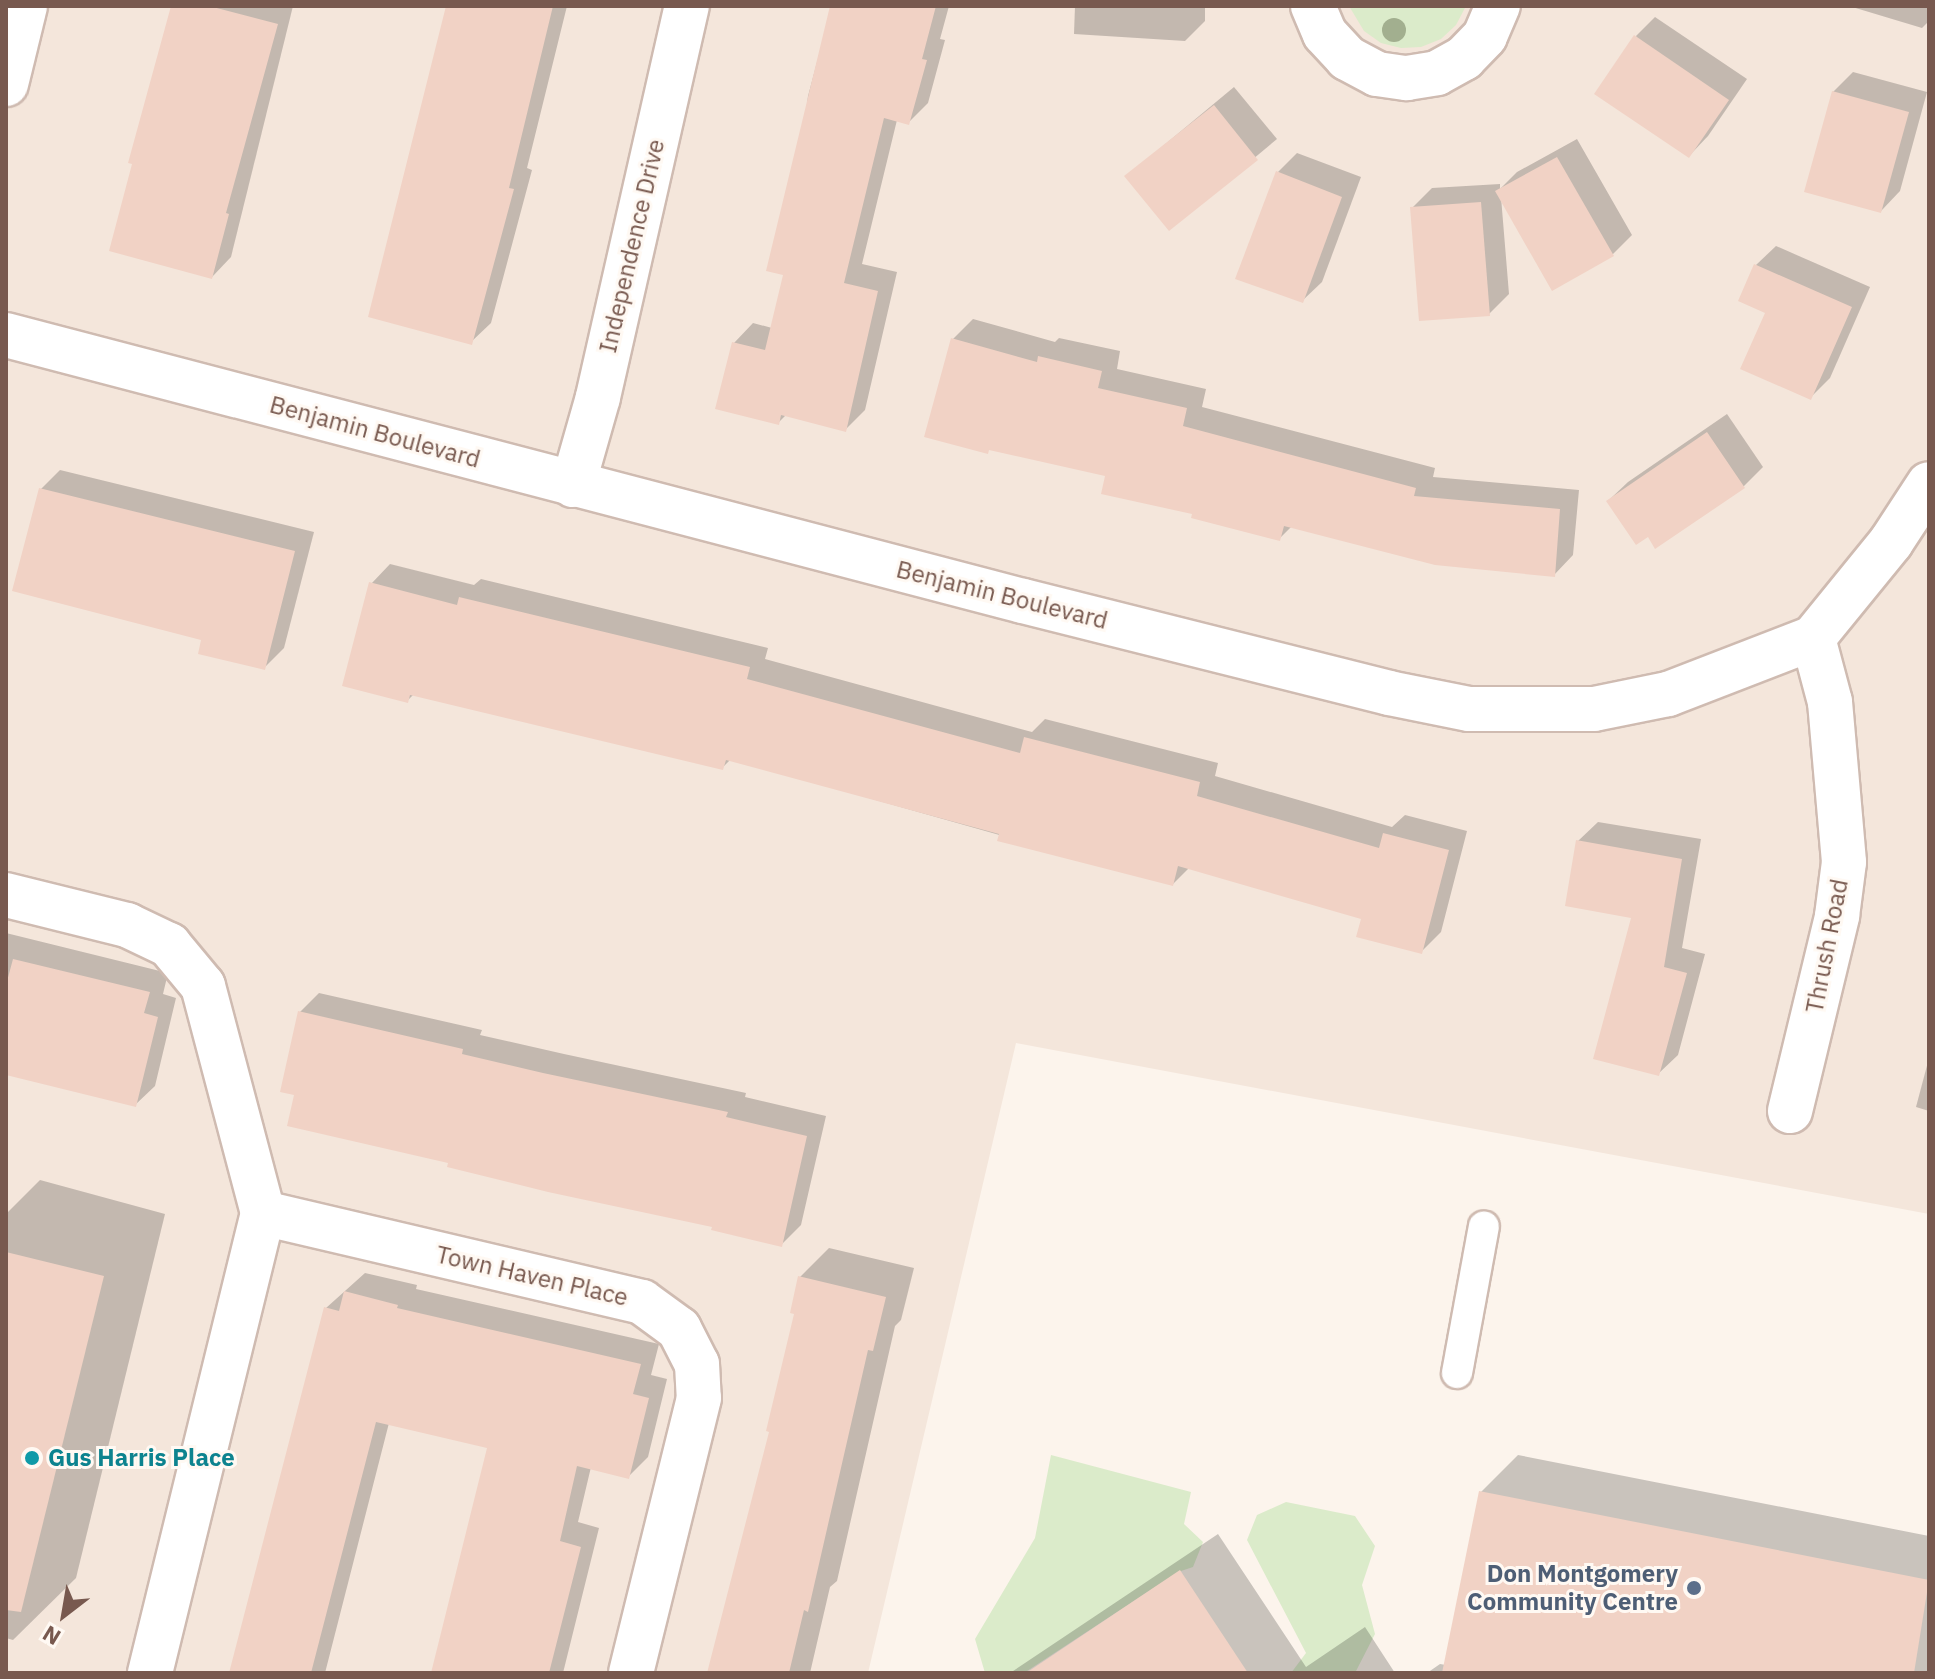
<!DOCTYPE html>
<html>
<head>
<meta charset="utf-8">
<style>
	body { margin:0 }
	#map { position:relative; width:1935px; height:1679px; overflow:hidden; background:#fcf4ec; font-family:"IBM Plex Sans",sans-serif }
	div>[style] { position:absolute }
	.residential>* { inset:0; background:#f4e6db }
	.green>* { inset:0; background:#dbebca }
	.shadow>* { inset:0; background:#0003 }
	.building>* { inset:0; background:#f1d2c5 }
	.roads { filter:drop-shadow(2px 0 #cfbbb1) drop-shadow(-2px 0 #cfbbb1) drop-shadow(0 2px #cfbbb1) drop-shadow(0 -2px #cfbbb1) }
	.service>* { height:30px; margin:-15px; padding:0 15px; transform-origin:15px; border-radius:15px; background:#fff }
	.minor>* { height:44px; margin:-22px; padding:0 22px; transform-origin:22px; border-radius:22px; background:#fff }
	.trees>* { width:24px; height:24px; margin:-12px; border-radius:50%; background:#a2af8f }
	.dots>* { width:22px; height:22px; translate:-50% -50%; box-sizing:border-box; border:4px solid #fff9f3; border-radius:50% }
	span { translate:-50% -50%; white-space:nowrap; text-align:center; line-height:1.15; -webkit-text-stroke:6px #fff9f3; paint-order:stroke }
	.street-label { font-size:24px; color:#78594f }
	.culture-label { font-size:24px; color:#0d838f; font-weight:700 }
	.left { translate:0 -50%; text-align:left }
	.service-label { font-size:24px; color:#4e5e75; font-weight:700 }
	.right { translate:-100% -50%; text-align:right }
	.frame { position:absolute; inset:0; border:8px solid #78594f; pointer-events:none }
	.north { position:absolute; left:24px; top:1575px; width:80px; height:80px; -webkit-text-stroke:6px #fff9f3; paint-order:stroke; rotate:211deg; font-size:22px; font-weight:700; line-height:32px; text-align:center; color:#78594f }
	.north::after { content:''; display:block; margin:auto; width:28px; height:36px; background:#78594f; clip-path:polygon(50% 0,100% 100%,50% 72%,0 100%) }
</style>
</head>
<body>
<div id="map">
	<div class="residential">
		<i style="clip-path:polygon(6px 6px,1929px 6px,1929px 1214px,1016px 1043px,868px 1673px,6px 1673px)"></i>
	</div>
	<div class="green">
		<i style="clip-path:polygon(1349px 6px,1466px 6px,1456px 25px,1441px 39px,1421px 47px,1401px 48px,1381px 43px,1364px 31px)"></i>
		<i style="clip-path:polygon(1051px 1455px,1191px 1492px,1184px 1524px,1203px 1542px,1193px 1567px,1178px 1572px,1024px 1673px,985px 1673px,975px 1639px,1035px 1538px)"></i>
		<i style="clip-path:polygon(1286px 1502px,1355px 1516px,1375px 1546px,1362px 1585px,1375px 1634px,1355px 1673px,1291px 1673px,1306px 1653px,1247px 1540px,1257px 1515px)"></i>
	</div>
	<div class="shadow">
		<i style="clip-path:polygon(171px 6px,293px 6px,231px 257px,212px 277px)"></i>
		<i style="clip-path:polygon(449px 6px,567px 6px,527px 168px,532px 170px,491px 323px,471px 342px)"></i>
		<i style="clip-path:polygon(832px 6px,949px 6px,940px 39px,945px 40px,928px 103px,908px 123px,897px 120px,862px 264px,897px 272px,865px 410px,845px 430px,786px 415px,778px 423px,734px 343px,753px 323px,772px 328px,785px 273px,808px 96px)"></i>
		<i style="clip-path:polygon(1075px 6px,1205px 6px,1205px 21px,1185px 41px,1074px 34px)"></i>
		<i style="clip-path:polygon(1849px 6px,1929px 6px,1929px 21px,1922px 28px)"></i>
		<i style="clip-path:polygon(1655px 17px,1747px 79px,1708px 136px,1689px 156px,1636px 36px)"></i>
		<i style="clip-path:polygon(1853px 72px,1927px 92px,1900px 191px,1881px 211px,1833px 92px)"></i>
		<i style="clip-path:polygon(1234px 87px,1277px 139px,1170px 228px,1127px 176px)"></i>
		<i style="clip-path:polygon(1577px 139px,1632px 235px,1612px 255px,1501px 197px,1509px 294px,1489px 314px,1412px 208px,1432px 188px,1500px 184px,1500px 189px,1517px 172px)"></i>
		<i style="clip-path:polygon(1297px 153px,1361px 177px,1322px 282px,1302px 301px,1278px 172px)"></i>
		<i style="clip-path:polygon(1776px 246px,1870px 287px,1830px 378px,1810px 398px,1768px 312px,1756px 265px)"></i>
		<i style="clip-path:polygon(973px 319px,1055px 342px,1059px 338px,1120px 351px,1117px 369px,1206px 389px,1202px 407px,1435px 468px,1433px 477px,1579px 490px,1573px 555px,1554px 575px,1292px 526px,1279px 539px,1194px 512px,1107px 474px,953px 339px)"></i>
		<i style="clip-path:polygon(1727px 414px,1763px 467px,1744px 486px,1648px 535px,1608px 501px,1628px 482px)"></i>
		<i style="clip-path:polygon(60px 470px,314px 532px,284px 648px,264px 668px,204px 639px,41px 489px)"></i>
		<i style="clip-path:polygon(390px 564px,474px 585px,481px 579px,768px 648px,765px 659px,1032px 732px,1045px 719px,1218px 763px,1215px 776px,1392px 827px,1405px 815px,1467px 831px,1441px 932px,1421px 952px,1363px 918px,1189px 868px,1173px 884px,731px 759px,722px 768px,414px 694px,407px 701px,371px 584px)"></i>
		<i style="clip-path:polygon(1598px 822px,1701px 839px,1682px 948px,1705px 954px,1678px 1055px,1658px 1074px,1634px 916px,1578px 841px)"></i>
		<i style="clip-path:polygon(6px 933px,168px 973px,163px 994px,176px 998px,155px 1086px,135px 1105px,6px 1073px)"></i>
		<i style="clip-path:polygon(319px 993px,482px 1030px,480px 1035px,564px 1054px,746px 1093px,745px 1097px,826px 1116px,801px 1225px,781px 1245px,296px 1094px,300px 1012px)"></i>
		<i style="clip-path:polygon(1929px 1058px,1929px 1111px,1916px 1107px)"></i>
		<i style="clip-path:polygon(40px 1180px,165px 1214px,76px 1578px,13px 1640px,6px 1638px,6px 1214px)"></i>
		<i style="clip-path:polygon(829px 1248px,914px 1268px,901px 1320px,895px 1326px,837px 1581px,830px 1587px,810px 1673px,711px 1673px,771px 1431px,796px 1312px,800px 1277px)"></i>
		<i style="clip-path:polygon(365px 1273px,417px 1285px,416px 1289px,659px 1344px,651px 1375px,667px 1379px,648px 1457px,629px 1476px,591px 1467px,578px 1522px,599px 1528px,563px 1673px,436px 1673px,490px 1447px,389px 1423px,325px 1673px,232px 1673px,326px 1308px)"></i>
		<i style="clip-path:polygon(1518px 1455px,1929px 1536px,1929px 1673px,1427px 1673px,1440px 1664px,1446px 1665px,1481px 1492px)"></i>
		<i style="clip-path:polygon(1218px 1534px,1306px 1667px,1365px 1627px,1395px 1673px,1010px 1673px)"></i>
	</div>
	<div class="building">
		<i style="clip-path:polygon(171px 6px,209px 6px,278px 24px,226px 213px,229px 214px,212px 279px,109px 251px,132px 164px,128px 163px)"></i>
		<i style="clip-path:polygon(446px 6px,553px 6px,509px 188px,514px 189px,472px 345px,368px 317px)"></i>
		<i style="clip-path:polygon(830px 6px,936px 6px,922px 59px,927px 60px,909px 125px,884px 118px,844px 283px,878px 291px,846px 432px,781px 415px,779px 425px,715px 409px,732px 342px,765px 350px,783px 275px,766px 271px)"></i>
		<i style="clip-path:polygon(1634px 35px,1729px 100px,1689px 158px,1594px 94px)"></i>
		<i style="clip-path:polygon(1832px 91px,1909px 112px,1881px 213px,1804px 192px)"></i>
		<i style="clip-path:polygon(1214px 105px,1258px 160px,1169px 231px,1124px 176px)"></i>
		<i style="clip-path:polygon(1557px 157px,1614px 256px,1552px 291px,1495px 191px)"></i>
		<i style="clip-path:polygon(1276px 171px,1342px 197px,1303px 303px,1235px 279px)"></i>
		<i style="clip-path:polygon(1481px 202px,1490px 316px,1419px 321px,1410px 207px)"></i>
		<i style="clip-path:polygon(1754px 264px,1852px 307px,1811px 400px,1740px 369px,1765px 313px,1738px 301px)"></i>
		<i style="clip-path:polygon(951px 338px,1037px 362px,1038px 356px,1102px 371px,1098px 388px,1187px 408px,1183px 426px,1416px 488px,1414px 496px,1560px 509px,1555px 577px,1435px 565px,1284px 526px,1280px 541px,1191px 518px,1192px 514px,1101px 494px,1105px 476px,989px 450px,988px 454px,924px 437px)"></i>
		<i style="clip-path:polygon(1707px 432px,1745px 488px,1655px 549px,1648px 537px,1636px 545px,1606px 501px)"></i>
		<i style="clip-path:polygon(39px 488px,295px 551px,265px 670px,198px 654px,201px 640px,12px 591px)"></i>
		<i style="clip-path:polygon(369px 582px,457px 605px,459px 597px,750px 667px,747px 679px,1020px 753px,1024px 737px,1200px 782px,1197px 796px,1379px 848px,1383px 833px,1449px 850px,1422px 954px,1356px 937px,1361px 919px,1178px 866px,1173px 886px,997px 841px,999px 834px,726px 760px,723px 770px,410px 695px,408px 703px,342px 686px)"></i>
		<i style="clip-path:polygon(1576px 840px,1682px 859px,1664px 967px,1687px 973px,1659px 1076px,1593px 1059px,1631px 918px,1565px 906px)"></i>
		<i style="clip-path:polygon(13px 959px,150px 992px,144px 1013px,158px 1017px,136px 1107px,6px 1075px,6px 985px)"></i>
		<i style="clip-path:polygon(298px 1011px,463px 1049px,462px 1054px,543px 1073px,728px 1112px,726px 1117px,807px 1136px,782px 1247px,711px 1230px,712px 1227px,548px 1192px,447px 1167px,448px 1163px,287px 1126px,294px 1095px,280px 1092px)"></i>
		<i style="clip-path:polygon(6px 1252px,104px 1276px,21px 1612px,6px 1610px)"></i>
		<i style="clip-path:polygon(798px 1276px,886px 1297px,873px 1351px,868px 1350px,808px 1612px,804px 1610px,789px 1673px,707px 1673px,769px 1432px,766px 1431px,794px 1314px,790px 1313px)"></i>
		<i style="clip-path:polygon(344px 1291px,398px 1305px,397px 1308px,641px 1364px,633px 1394px,649px 1398px,629px 1479px,577px 1466px,560px 1541px,581px 1547px,549px 1673px,431px 1673px,487px 1448px,376px 1422px,311px 1673px,229px 1673px,324px 1307px,339px 1311px)"></i>
		<i style="clip-path:polygon(1479px 1491px,1929px 1580px,1914px 1673px,1442px 1673px)"></i>
		<i style="clip-path:polygon(1180px 1570px,1248px 1673px,1026px 1673px)"></i>
	</div>
	<div class="roads">
		<div class="service">
			<i style="left:1457px;top:1373px;width:149px;rotate:-79.6deg"></i>
		</div>
		<div class="minor">
			<i style="left:1313px;top:6px;width:30px;rotate:67deg"></i>
			<i style="left:1325px;top:34px;width:33px;rotate:47deg"></i>
			<i style="left:1347px;top:58px;width:34px;rotate:28deg"></i>
			<i style="left:1377px;top:74px;width:30px;rotate:8deg"></i>
			<i style="left:1407px;top:78px;width:30px;rotate:-9deg"></i>
			<i style="left:1437px;top:73px;width:31px;rotate:-29deg"></i>
			<i style="left:1464px;top:58px;width:30px;rotate:-46deg"></i>
			<i style="left:1485px;top:36px;width:33px;rotate:-67deg"></i>
			<i style="left:6px;top:84px;width:80px;rotate:-76.3deg"></i>
			<i style="left:6px;top:335px;width:1051px;rotate:14.66deg"></i>
			<i style="left:1023px;top:601px;width:377px;rotate:14.1deg"></i>
			<i style="left:1389px;top:693px;width:82px;rotate:11.3deg"></i>
			<i style="left:1469px;top:709px;width:125px"></i>
			<i style="left:1594px;top:709px;width:76px;rotate:-11.5deg"></i>
			<i style="left:1668px;top:694px;width:155px;rotate:-21.1deg"></i>
			<i style="left:1813px;top:638px;width:124px;rotate:-50.9deg"></i>
			<i style="left:1891px;top:542px;width:69px;rotate:-56.8deg"></i>
			<i style="left:573px;top:485px;width:91px;rotate:-74.1deg"></i>
			<i style="left:598px;top:397px;width:401px;rotate:-77.2deg"></i>
			<i style="left:6px;top:895px;width:125px;rotate:13.9deg"></i>
			<i style="left:127px;top:925px;width:47px;rotate:25.5deg"></i>
			<i style="left:169px;top:945px;width:53px;rotate:50.3deg"></i>
			<i style="left:203px;top:986px;width:235px;rotate:75.2deg"></i>
			<i style="left:263px;top:1213px;width:474px;rotate:103.8deg"></i>
			<i style="left:1790px;top:1111px;width:201px;rotate:-76.4deg"></i>
			<i style="left:1837px;top:916px;width:54px;rotate:-82.6deg"></i>
			<i style="left:1844px;top:862px;width:161px;rotate:-95deg"></i>
			<i style="left:1830px;top:702px;width:66px;rotate:-104.9deg"></i>
			<i style="left:263px;top:1213px;width:389px;rotate:13.2deg"></i>
			<i style="left:642px;top:1302px;width:46px;rotate:36.1deg"></i>
			<i style="left:679px;top:1329px;width:39px;rotate:63deg"></i>
			<i style="left:697px;top:1364px;width:34px;rotate:87deg"></i>
			<i style="left:699px;top:1398px;width:283px;rotate:103.9deg"></i>
		</div>
	</div>
	<div class="trees">
		<i style="left:1394px;top:30px"></i>
	</div>
	<div class="dots">
		<i style="left:32px;top:1458px;background:#0f9aa8"></i>
		<i style="left:1694px;top:1588px;background:#5c6f8a"></i>
	</div>
	<div class="street-label">
		<span style="left:632px;top:246px;rotate:-77deg">Independence Drive</span>
		<span style="left:375px;top:432px;rotate:15deg">Benjamin Boulevard</span>
		<span style="left:1002px;top:595px;rotate:14deg">Benjamin Boulevard</span>
		<span style="left:1827px;top:946px;rotate:-79deg">Thrush Road</span>
		<span style="left:532px;top:1276px;rotate:13deg">Town Haven Place</span>
	</div>
	<div class="culture-label">
		<span class="left" style="left:48px;top:1458px">Gus Harris Place</span>
	</div>
	<div class="service-label">
		<span class="right" style="left:1678px;top:1588px">Don Montgomery<br>Community Centre</span>
	</div>
	<div class="frame"></div>
	<div class="north">N</div>
</div>
</body>
</html>
